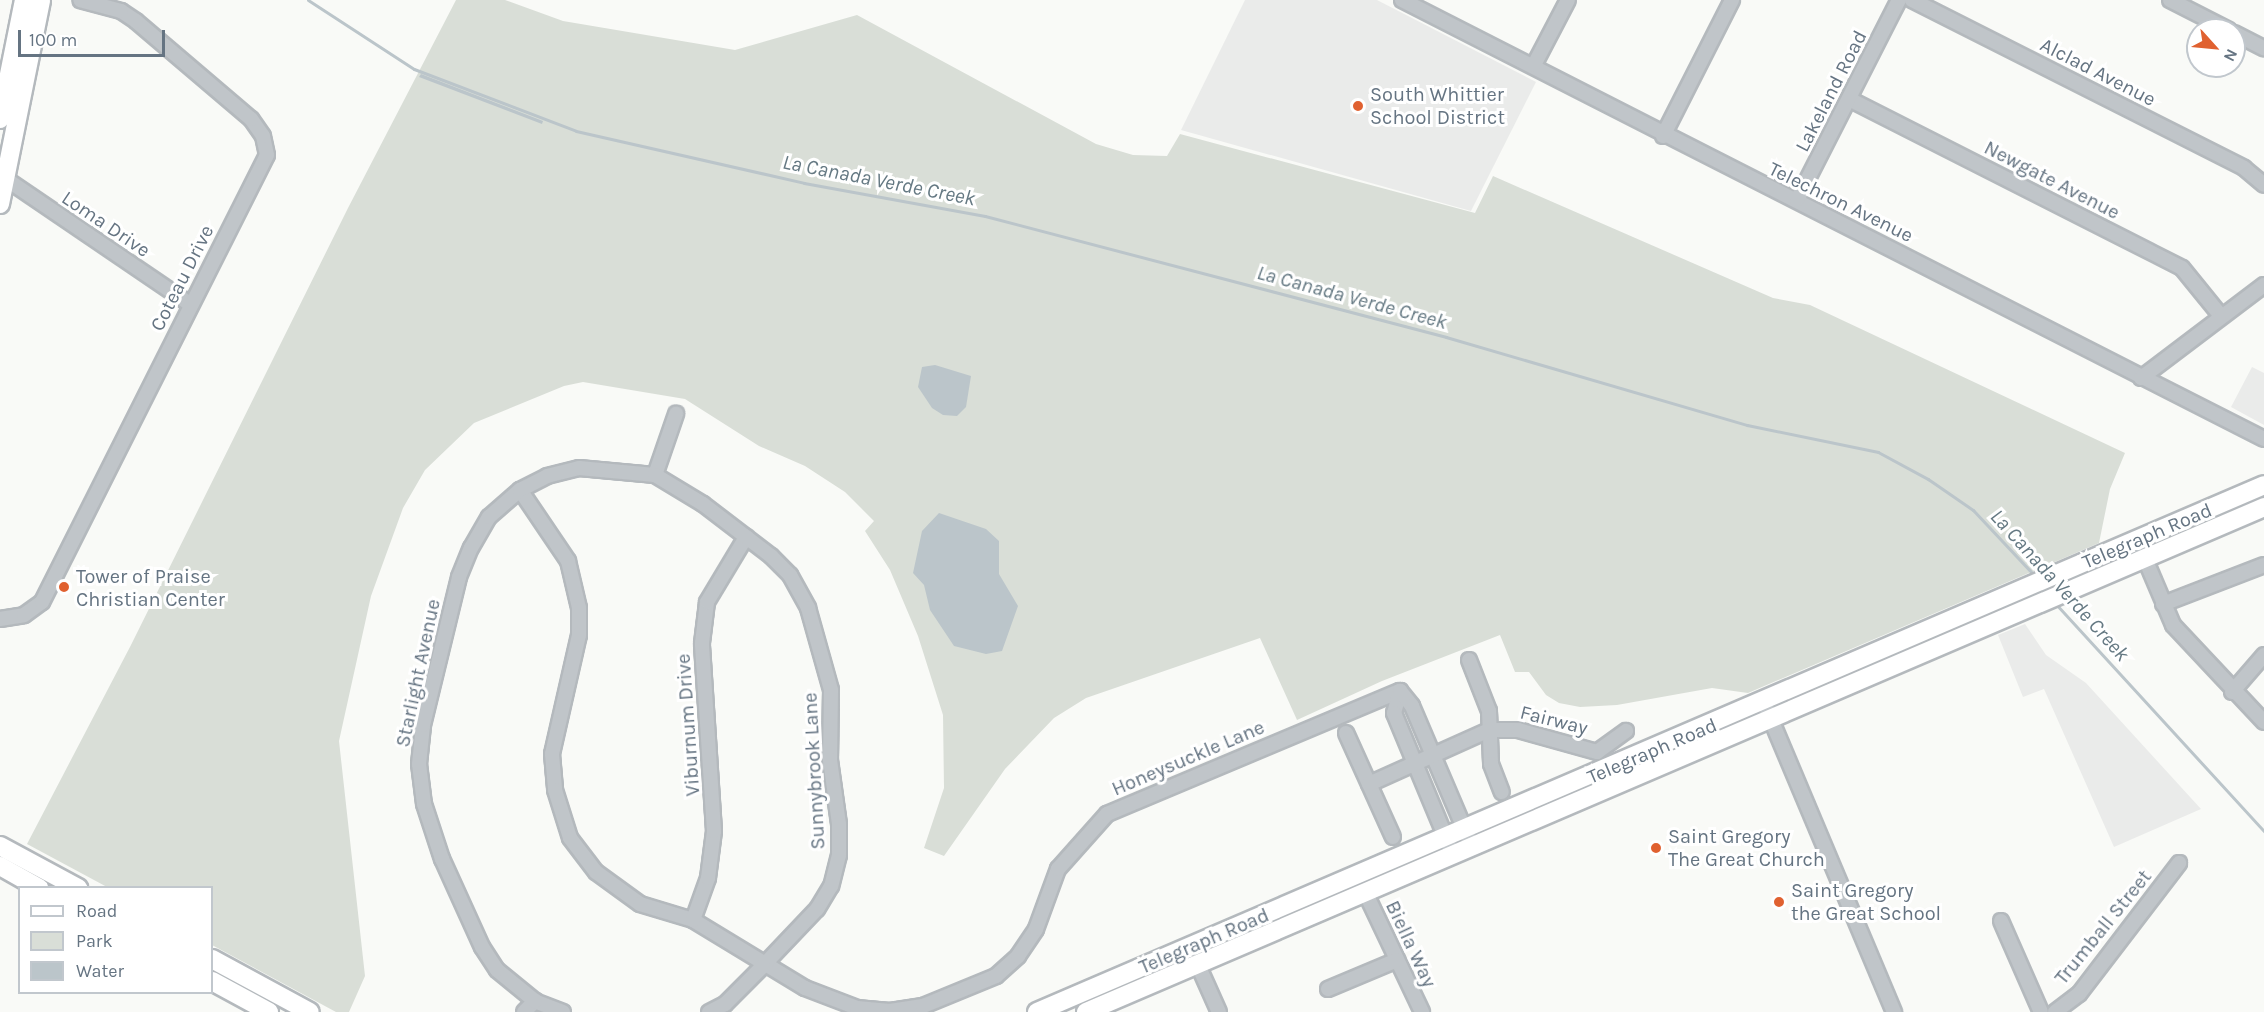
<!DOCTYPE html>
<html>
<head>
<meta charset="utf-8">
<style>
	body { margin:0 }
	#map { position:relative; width:2264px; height:1012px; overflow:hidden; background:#f9faf7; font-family:Karla,sans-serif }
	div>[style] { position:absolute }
	.built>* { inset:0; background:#eaebea }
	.green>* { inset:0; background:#d9ded7 }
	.water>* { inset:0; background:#bbc5ca }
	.stream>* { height:3px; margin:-1.5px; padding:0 1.5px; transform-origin:1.5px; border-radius:1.5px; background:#bbc5ca }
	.roads { filter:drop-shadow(2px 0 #b4b9bd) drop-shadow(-2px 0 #b4b9bd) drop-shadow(0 2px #b4b9bd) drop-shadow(0 -2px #b4b9bd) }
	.minor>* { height:14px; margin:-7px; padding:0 7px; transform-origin:7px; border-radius:7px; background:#c0c5c9 }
	.major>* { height:18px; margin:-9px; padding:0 9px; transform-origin:9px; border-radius:9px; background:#fff }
	.dots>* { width:16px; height:16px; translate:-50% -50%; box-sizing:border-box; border:3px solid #fff; border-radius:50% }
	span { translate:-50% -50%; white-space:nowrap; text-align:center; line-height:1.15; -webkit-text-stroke:6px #fff; paint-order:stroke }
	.street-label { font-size:20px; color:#657482 }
	.poi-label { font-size:20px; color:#657482 }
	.left { translate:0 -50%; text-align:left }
	.water-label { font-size:21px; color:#657983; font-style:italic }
	.legend { position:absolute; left:18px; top:886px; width:195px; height:108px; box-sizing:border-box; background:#fff; border:2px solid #c1c7cd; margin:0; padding:8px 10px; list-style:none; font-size:18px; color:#657482 }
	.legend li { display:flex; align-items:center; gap:12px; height:30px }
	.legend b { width:30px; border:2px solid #c1c7cd }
	.north { position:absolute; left:2186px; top:18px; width:60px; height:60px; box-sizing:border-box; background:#fff; border:2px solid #c1c7cd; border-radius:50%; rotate:117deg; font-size:16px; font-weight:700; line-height:24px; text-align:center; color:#657482 }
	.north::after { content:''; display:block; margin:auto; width:21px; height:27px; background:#e06130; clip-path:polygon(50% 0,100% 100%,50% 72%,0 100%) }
	.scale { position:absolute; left:18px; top:30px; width:147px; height:27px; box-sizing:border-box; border:3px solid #657482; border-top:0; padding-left:8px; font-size:18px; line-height:21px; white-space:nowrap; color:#657482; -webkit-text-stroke:4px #fff; paint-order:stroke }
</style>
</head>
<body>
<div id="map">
	<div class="built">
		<i style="clip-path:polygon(1245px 0,1377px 0,1536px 82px,1471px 211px,1181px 130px)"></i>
		<i style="clip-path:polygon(2252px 367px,2264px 373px,2264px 425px,2231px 407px)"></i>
		<i style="clip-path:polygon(2025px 624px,2046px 655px,2086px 683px,2201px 809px,2114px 847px,2044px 689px,2023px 697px,1998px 635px)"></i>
	</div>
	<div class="green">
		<i style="clip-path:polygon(456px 0,505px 0,563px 21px,735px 50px,857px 15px,1096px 144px,1133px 155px,1167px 156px,1180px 134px,1475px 213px,1493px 176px,1773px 298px,1810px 305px,2125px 453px,2110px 489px,2099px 543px,1748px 693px,1712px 688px,1617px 705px,1580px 707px,1559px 703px,1546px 695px,1529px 672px,1515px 672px,1500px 635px,1382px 681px,1297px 720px,1260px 638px,1086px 698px,1054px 718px,1005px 769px,944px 856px,924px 848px,944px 788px,943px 715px,918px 636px,890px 570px,865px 531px,874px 521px,845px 492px,805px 466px,759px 446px,685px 399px,583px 382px,564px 386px,474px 423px,425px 470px,403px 508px,371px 596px,339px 741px,365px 976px,349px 1012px,336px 1012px,212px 945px,212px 888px,107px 887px,27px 844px,131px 645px,348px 208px)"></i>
	</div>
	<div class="water">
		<i style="clip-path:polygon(421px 74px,543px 121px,542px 124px,419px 77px)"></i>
		<i style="clip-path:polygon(935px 365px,971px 376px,966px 407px,957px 416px,943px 415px,932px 408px,918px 387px,922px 367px)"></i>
		<i style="clip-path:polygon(939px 513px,986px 529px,999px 541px,999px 574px,1018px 606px,1002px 651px,986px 654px,954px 646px,930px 610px,924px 585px,913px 573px,922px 531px)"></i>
	</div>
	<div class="stream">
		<i style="left:308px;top:0;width:126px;rotate:33.1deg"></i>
		<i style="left:414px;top:69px;width:173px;rotate:20.9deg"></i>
		<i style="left:576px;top:131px;width:234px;rotate:12.8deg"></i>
		<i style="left:804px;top:183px;width:184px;rotate:10.3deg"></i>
		<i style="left:985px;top:216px;width:477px;rotate:14.7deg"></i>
		<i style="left:1446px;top:337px;width:314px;rotate:16.3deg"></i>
		<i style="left:1747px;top:425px;width:134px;rotate:11.6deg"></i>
		<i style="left:1878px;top:452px;width:57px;rotate:28.4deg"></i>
		<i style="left:1928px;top:479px;width:55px;rotate:34.6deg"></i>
		<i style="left:1973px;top:510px;width:89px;rotate:46.8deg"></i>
		<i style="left:2054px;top:602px;width:311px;rotate:47.5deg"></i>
	</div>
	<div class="roads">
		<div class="minor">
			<i style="left:1402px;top:0;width:967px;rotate:26.99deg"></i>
			<i style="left:1912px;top:0;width:372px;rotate:26.8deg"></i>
			<i style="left:2244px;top:168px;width:26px;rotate:40deg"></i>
			<i style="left:2170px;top:0;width:66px;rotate:27deg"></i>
			<i style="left:2234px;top:33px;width:34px;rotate:27deg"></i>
			<i style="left:1534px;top:65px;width:73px;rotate:-62.4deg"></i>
			<i style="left:1849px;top:99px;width:373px;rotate:26.9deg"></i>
			<i style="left:2182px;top:268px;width:62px;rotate:50.9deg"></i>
			<i style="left:1663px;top:136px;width:153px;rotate:-63.1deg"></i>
			<i style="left:0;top:175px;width:230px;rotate:34.2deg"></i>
			<i style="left:1797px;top:200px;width:225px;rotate:-63deg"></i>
			<i style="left:2141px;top:378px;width:154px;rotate:-37.1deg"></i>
			<i style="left:655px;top:475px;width:65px;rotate:-71deg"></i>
			<i style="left:520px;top:490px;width:86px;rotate:55.9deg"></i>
			<i style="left:568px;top:561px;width:48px;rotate:76.8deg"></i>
			<i style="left:579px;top:608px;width:27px;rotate:90deg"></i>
			<i style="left:579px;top:635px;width:122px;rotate:102.8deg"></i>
			<i style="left:552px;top:754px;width:36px;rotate:85deg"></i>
			<i style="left:555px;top:790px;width:50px;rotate:72.6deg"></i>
			<i style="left:570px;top:838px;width:43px;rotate:52.6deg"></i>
			<i style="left:596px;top:872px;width:54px;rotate:36deg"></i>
			<i style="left:640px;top:904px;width:55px;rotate:16.8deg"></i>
			<i style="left:693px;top:920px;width:131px;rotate:31.3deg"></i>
			<i style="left:805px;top:988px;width:56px;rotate:21deg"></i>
			<i style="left:857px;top:1008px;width:33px;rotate:5deg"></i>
			<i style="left:890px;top:1011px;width:33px;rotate:-9deg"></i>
			<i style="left:923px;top:1006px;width:79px;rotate:-22.3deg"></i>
			<i style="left:996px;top:976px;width:30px;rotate:-42deg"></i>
			<i style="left:1018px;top:956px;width:32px;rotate:-56deg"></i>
			<i style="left:1036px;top:929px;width:64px;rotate:-69.9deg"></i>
			<i style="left:1058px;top:869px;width:74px;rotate:-48.3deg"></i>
			<i style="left:1107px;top:814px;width:318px;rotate:-22.8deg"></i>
			<i style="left:2137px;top:540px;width:92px;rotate:67deg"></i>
			<i style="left:2173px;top:625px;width:133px;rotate:46.8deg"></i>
			<i style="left:2163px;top:604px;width:108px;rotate:-21.1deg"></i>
			<i style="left:0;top:619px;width:24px;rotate:-9deg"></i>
			<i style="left:24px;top:615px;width:22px;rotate:-36deg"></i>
			<i style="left:42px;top:602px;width:500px;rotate:-63.28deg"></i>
			<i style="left:267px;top:155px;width:19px;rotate:-102deg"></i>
			<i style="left:263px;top:136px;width:21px;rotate:-125deg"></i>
			<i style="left:251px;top:119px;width:151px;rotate:-139.6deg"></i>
			<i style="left:136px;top:21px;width:18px;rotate:-146deg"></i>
			<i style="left:121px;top:11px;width:42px;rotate:-165deg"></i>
			<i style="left:1469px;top:660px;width:55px;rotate:68.6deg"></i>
			<i style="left:1489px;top:711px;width:53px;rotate:87.8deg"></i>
			<i style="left:1491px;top:764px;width:30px;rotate:69deg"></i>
			<i style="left:1400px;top:691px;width:23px;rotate:105deg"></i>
			<i style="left:1394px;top:713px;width:143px;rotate:67.4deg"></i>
			<i style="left:1400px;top:691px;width:19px;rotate:51deg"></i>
			<i style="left:1412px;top:706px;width:153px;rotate:66.9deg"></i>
			<i style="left:2232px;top:692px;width:49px;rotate:-49.1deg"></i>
			<i style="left:1767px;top:710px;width:328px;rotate:67.2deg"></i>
			<i style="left:1346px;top:733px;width:114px;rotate:65.7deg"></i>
			<i style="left:1369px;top:784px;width:132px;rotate:-24.2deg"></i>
			<i style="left:1489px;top:730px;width:29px"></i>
			<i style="left:1518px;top:730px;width:82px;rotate:15.6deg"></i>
			<i style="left:1597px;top:752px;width:36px;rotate:-36deg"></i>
			<i style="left:1366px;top:894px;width:131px;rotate:64.6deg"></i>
			<i style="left:693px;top:920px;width:45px;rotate:-70.3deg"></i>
			<i style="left:708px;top:878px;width:47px;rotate:-82.7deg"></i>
			<i style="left:714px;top:831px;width:188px;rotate:-93.7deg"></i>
			<i style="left:702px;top:643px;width:41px;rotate:-83deg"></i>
			<i style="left:707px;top:602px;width:76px;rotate:-59deg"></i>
			<i style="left:2001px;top:921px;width:99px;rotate:66.3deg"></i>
			<i style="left:1190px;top:947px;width:71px;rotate:66deg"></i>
			<i style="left:1328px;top:989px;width:75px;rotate:-22.8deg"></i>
			<i style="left:524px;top:1012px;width:16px;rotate:-45deg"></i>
			<i style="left:563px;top:1012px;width:30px;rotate:-159deg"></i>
			<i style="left:535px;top:1001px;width:49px;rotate:-140.8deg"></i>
			<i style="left:497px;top:970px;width:27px;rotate:-123deg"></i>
			<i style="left:482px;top:947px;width:97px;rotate:-114.4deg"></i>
			<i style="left:442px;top:859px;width:58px;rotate:-108.1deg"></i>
			<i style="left:424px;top:804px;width:40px;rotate:-97.1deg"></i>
			<i style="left:419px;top:764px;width:39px;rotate:-84deg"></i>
			<i style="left:423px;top:725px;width:152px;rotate:-76.3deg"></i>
			<i style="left:459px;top:577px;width:31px;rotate:-68deg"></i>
			<i style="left:471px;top:548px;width:36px;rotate:-60deg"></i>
			<i style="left:489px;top:517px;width:41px;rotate:-41.1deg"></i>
			<i style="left:520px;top:490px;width:30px;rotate:-27deg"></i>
			<i style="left:547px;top:476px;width:33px;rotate:-14deg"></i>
			<i style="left:579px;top:468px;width:76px;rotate:5.3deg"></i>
			<i style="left:655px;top:475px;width:56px;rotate:31.1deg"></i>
			<i style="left:703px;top:504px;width:86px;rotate:37.4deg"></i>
			<i style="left:771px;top:556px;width:27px;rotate:45deg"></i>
			<i style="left:790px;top:575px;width:38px;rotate:61deg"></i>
			<i style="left:808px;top:608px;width:85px;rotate:74.3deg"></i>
			<i style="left:831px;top:690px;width:70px;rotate:90.8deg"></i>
			<i style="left:830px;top:760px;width:65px;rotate:82deg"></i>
			<i style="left:839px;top:824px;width:31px;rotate:90deg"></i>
			<i style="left:839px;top:855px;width:32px;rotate:104deg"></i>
			<i style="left:831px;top:886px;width:27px;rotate:121deg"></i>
			<i style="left:817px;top:909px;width:79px;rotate:133.5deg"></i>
			<i style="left:763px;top:966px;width:54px;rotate:135deg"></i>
			<i style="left:725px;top:1004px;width:18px;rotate:153deg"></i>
			<i style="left:2055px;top:1012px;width:30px;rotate:-37deg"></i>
			<i style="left:2079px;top:994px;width:165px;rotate:-52.6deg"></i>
		</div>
		<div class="major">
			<i style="left:0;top:119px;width:121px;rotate:-78.6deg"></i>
			<i style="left:0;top:204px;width:208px;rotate:-78.6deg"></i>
			<i style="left:0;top:846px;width:89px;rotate:28.3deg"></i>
			<i style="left:0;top:866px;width:45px;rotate:29.4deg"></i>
			<i style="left:212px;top:959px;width:111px;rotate:28.4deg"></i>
			<i style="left:212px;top:981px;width:65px;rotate:28.5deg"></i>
			<i style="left:1037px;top:1012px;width:1335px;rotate:-23.24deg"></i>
			<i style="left:1086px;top:1012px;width:1282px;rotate:-23.2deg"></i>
		</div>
	</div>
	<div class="dots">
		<i style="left:1358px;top:106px;background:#e06130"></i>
		<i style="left:64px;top:587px;background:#e06130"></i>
		<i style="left:1656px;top:848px;background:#e06130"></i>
		<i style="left:1779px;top:902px;background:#e06130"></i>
	</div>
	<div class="street-label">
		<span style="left:2098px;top:72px;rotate:27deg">Alclad Avenue</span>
		<span style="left:1831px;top:91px;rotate:-63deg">Lakeland Road</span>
		<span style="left:2052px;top:180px;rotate:27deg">Newgate Avenue</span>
		<span style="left:1841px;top:202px;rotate:26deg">Telechron Avenue</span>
		<span style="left:106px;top:224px;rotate:34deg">Loma Drive</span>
		<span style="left:182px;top:278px;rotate:-63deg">Coteau Drive</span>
		<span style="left:2147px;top:536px;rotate:-23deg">Telegraph Road</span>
		<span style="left:418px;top:673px;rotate:-78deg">Starlight Avenue</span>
		<span style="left:1554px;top:720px;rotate:14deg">Fairway</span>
		<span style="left:688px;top:725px;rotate:-94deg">Viburnum Drive</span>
		<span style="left:1652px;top:751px;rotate:-23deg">Telegraph Road</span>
		<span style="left:1188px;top:758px;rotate:-23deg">Honeysuckle Lane</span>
		<span style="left:814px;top:771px;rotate:-93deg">Sunnybrook Lane</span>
		<span style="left:2103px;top:927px;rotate:-51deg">Trumball Street</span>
		<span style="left:1204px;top:941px;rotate:-23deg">Telegraph Road</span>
		<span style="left:1411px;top:944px;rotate:65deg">Biella Way</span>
	</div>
	<div class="poi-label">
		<span class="left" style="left:1370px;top:106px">South Whittier<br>School District</span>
		<span class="left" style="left:76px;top:588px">Tower of Praise<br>Christian Center</span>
		<span class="left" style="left:1668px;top:848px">Saint Gregory<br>The Great Church</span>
		<span class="left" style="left:1791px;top:902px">Saint Gregory<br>the Great School</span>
	</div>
	<div class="water-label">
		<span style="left:879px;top:180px;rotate:11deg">La Canada Verde Creek</span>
		<span style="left:1352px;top:297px;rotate:15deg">La Canada Verde Creek</span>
		<span style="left:2060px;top:585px;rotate:48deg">La Canada Verde Creek</span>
	</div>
	<ul class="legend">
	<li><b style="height:8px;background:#fff"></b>Road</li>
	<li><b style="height:16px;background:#d9ded7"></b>Park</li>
	<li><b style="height:16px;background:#bbc5ca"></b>Water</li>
	</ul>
	<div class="north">N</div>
	<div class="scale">100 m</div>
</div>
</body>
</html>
